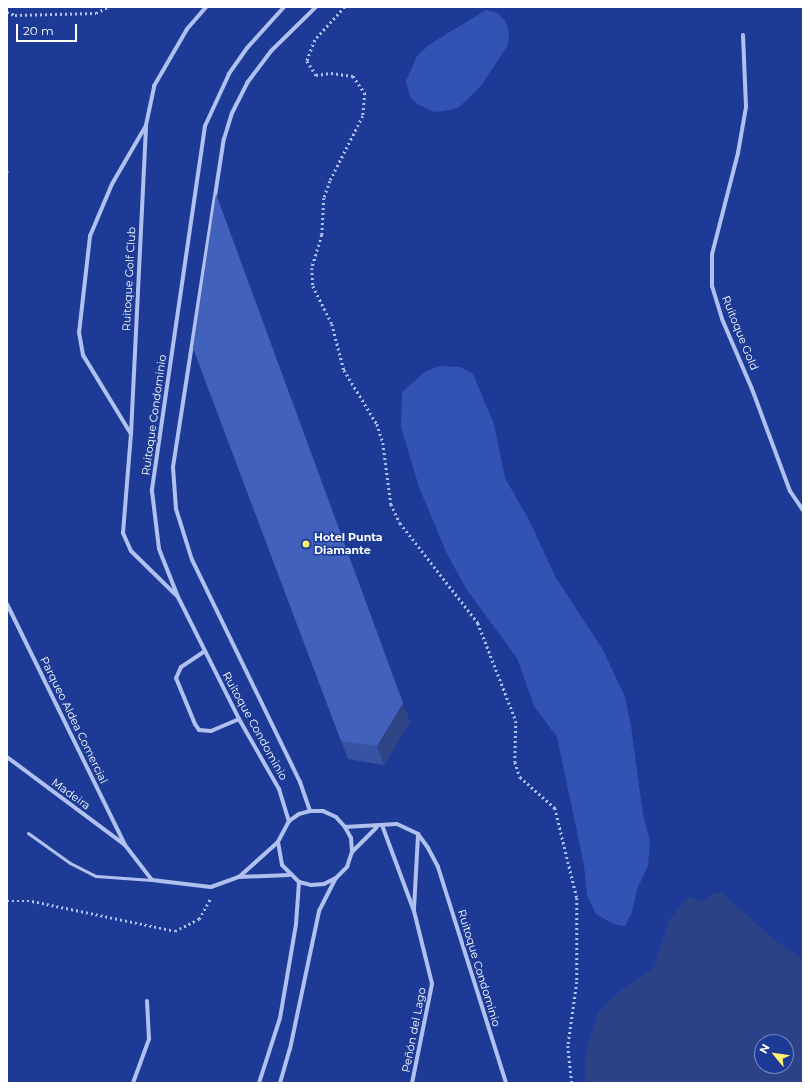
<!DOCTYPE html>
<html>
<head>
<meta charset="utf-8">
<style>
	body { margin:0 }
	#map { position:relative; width:810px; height:1090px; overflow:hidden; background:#1d3b96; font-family:Montserrat,sans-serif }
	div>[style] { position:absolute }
	.green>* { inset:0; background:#3153b4 }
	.water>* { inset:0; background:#2b4286 }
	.path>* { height:2.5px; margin-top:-1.25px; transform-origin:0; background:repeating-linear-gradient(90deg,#b1c1ef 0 2px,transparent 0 5px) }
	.service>* { height:3px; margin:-1.5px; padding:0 1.5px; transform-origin:1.5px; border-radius:1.5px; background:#b1c1ef }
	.minor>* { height:4px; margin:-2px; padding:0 2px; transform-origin:2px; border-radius:2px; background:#b1c1ef }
	.wall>* { inset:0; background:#3853a2 }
	.shaded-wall>* { inset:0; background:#2e4484 }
	.building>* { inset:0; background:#4161bc }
	.dots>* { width:11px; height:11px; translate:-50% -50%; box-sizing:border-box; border:2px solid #1d3b96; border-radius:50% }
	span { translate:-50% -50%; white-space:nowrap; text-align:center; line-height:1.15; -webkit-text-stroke:3px #1d3b96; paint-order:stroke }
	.street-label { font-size:11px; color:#fff }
	.poi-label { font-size:11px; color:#fff; font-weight:700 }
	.left { translate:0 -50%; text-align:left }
	.frame { position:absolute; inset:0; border:8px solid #fff; pointer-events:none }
	.north { position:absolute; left:754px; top:1034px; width:40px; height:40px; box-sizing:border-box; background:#1d3b96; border:1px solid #7789c0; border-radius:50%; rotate:299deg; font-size:11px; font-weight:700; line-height:16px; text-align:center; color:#fff }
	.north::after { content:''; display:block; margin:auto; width:14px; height:18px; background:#fff06f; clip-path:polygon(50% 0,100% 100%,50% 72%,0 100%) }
	.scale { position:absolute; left:16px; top:24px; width:61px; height:18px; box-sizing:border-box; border:2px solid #fff; border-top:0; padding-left:5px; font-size:12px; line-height:14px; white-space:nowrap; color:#fff; -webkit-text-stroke:3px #1d3b96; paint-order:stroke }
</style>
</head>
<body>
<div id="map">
	<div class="green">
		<i style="clip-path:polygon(486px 10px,498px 13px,505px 21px,509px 32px,508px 45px,481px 86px,459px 107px,451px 110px,434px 112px,417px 104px,410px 97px,406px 81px,417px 56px,430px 44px)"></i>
		<i style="clip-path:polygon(440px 366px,460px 367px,473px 374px,494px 424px,505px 478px,529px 520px,555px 576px,603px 650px,625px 697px,631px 726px,643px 815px,650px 841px,648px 866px,637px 889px,632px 912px,625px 926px,613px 924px,596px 914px,587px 896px,584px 865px,557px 737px,534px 706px,517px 658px,467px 590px,447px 554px,419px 487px,401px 427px,402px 392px,426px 371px)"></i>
	</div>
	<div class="water">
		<i style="clip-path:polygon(evenodd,721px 892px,777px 942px,803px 959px,803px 1083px,586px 1083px,585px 1056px,598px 1013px,622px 989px,654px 968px,670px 919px,688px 896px,703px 902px,711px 894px,721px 892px,762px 1042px,786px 1042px,786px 1066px,762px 1066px,762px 1042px)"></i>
	</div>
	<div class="path">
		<i style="left:345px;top:7px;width:45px;rotate:132.3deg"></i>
		<i style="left:315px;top:40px;width:22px;rotate:111deg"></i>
		<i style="left:307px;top:61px;width:17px;rotate:57deg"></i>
		<i style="left:316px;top:75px;width:15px;rotate:-8deg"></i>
		<i style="left:331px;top:73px;width:22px;rotate:8deg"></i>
		<i style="left:353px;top:76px;width:21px;rotate:55deg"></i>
		<i style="left:365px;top:93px;width:23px;rotate:95deg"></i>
		<i style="left:363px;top:116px;width:73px;rotate:116.9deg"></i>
		<i style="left:330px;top:181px;width:18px;rotate:109deg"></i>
		<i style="left:324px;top:198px;width:37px;rotate:93deg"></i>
		<i style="left:322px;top:235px;width:34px;rotate:107deg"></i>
		<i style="left:312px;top:268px;width:18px;rotate:87deg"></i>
		<i style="left:313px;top:286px;width:42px;rotate:63.4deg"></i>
		<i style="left:332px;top:324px;width:48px;rotate:75.4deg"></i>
		<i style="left:344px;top:370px;width:63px;rotate:58.6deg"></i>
		<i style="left:377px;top:424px;width:20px;rotate:72deg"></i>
		<i style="left:383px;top:443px;width:62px;rotate:82.5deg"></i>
		<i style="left:391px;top:504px;width:21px;rotate:65deg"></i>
		<i style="left:400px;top:523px;width:127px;rotate:52deg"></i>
		<i style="left:478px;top:623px;width:105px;rotate:68.8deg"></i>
		<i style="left:516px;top:721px;width:41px;rotate:91.4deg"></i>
		<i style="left:515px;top:762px;width:16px;rotate:72deg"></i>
		<i style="left:520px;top:777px;width:47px;rotate:41.5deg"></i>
		<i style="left:555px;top:808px;width:93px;rotate:76.3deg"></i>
		<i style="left:577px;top:898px;width:84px;rotate:90deg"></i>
		<i style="left:577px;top:982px;width:65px;rotate:98deg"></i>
		<i style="left:568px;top:1046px;width:37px;rotate:84deg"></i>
		<i style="left:7px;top:12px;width:9px;rotate:21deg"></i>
		<i style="left:15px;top:15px;width:81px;rotate:-1.4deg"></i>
		<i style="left:96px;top:13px;width:13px;rotate:-27deg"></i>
		<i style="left:7px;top:171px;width:4px;rotate:76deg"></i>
		<i style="left:7px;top:901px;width:25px"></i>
		<i style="left:32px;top:901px;width:146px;rotate:11.8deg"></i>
		<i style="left:175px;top:931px;width:27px;rotate:-27deg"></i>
		<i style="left:199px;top:919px;width:23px;rotate:-61deg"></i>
	</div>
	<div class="service">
		<i style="left:28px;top:833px;width:52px;rotate:35.5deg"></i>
		<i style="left:70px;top:863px;width:29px;rotate:27deg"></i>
		<i style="left:96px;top:876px;width:56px;rotate:4.1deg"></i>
	</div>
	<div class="minor">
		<i style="left:284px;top:7px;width:55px;rotate:132.1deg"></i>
		<i style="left:247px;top:48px;width:32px;rotate:125deg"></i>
		<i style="left:229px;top:74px;width:57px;rotate:114.8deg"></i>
		<i style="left:205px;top:126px;width:369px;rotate:98.3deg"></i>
		<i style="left:152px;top:491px;width:58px;rotate:83.1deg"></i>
		<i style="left:159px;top:549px;width:52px;rotate:68.4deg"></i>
		<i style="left:178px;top:597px;width:136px;rotate:63.4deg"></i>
		<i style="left:239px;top:719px;width:81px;rotate:60.3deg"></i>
		<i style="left:279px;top:789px;width:34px;rotate:73deg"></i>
		<i style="left:743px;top:35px;width:72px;rotate:87.6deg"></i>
		<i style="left:746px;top:107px;width:47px;rotate:99.9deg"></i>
		<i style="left:738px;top:153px;width:104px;rotate:104.4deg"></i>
		<i style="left:712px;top:254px;width:32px;rotate:90deg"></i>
		<i style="left:712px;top:286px;width:34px;rotate:73deg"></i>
		<i style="left:722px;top:319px;width:76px;rotate:66.8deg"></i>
		<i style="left:752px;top:389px;width:109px;rotate:69.6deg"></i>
		<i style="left:790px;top:491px;width:23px;rotate:56deg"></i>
		<i style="left:131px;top:434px;width:92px;rotate:-121.3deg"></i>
		<i style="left:83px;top:355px;width:22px;rotate:-100deg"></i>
		<i style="left:79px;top:333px;width:98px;rotate:-83.5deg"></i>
		<i style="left:90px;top:236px;width:56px;rotate:-67.1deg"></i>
		<i style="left:112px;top:184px;width:66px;rotate:-59.9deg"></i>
		<i style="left:177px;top:596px;width:64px;rotate:-135.6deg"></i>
		<i style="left:131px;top:551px;width:20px;rotate:-114deg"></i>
		<i style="left:123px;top:533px;width:99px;rotate:-85.4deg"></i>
		<i style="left:131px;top:434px;width:309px;rotate:-87.2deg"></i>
		<i style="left:146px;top:125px;width:40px;rotate:-78deg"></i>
		<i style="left:154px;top:86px;width:66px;rotate:-59.9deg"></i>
		<i style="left:187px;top:29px;width:29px;rotate:-49deg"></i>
		<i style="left:7px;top:604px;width:268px;rotate:63.9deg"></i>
		<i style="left:125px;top:845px;width:44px;rotate:52.4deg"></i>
		<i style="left:152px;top:880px;width:59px;rotate:6.8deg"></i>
		<i style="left:211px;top:887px;width:29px;rotate:-20deg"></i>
		<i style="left:238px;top:877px;width:51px;rotate:-2.2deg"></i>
		<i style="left:205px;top:651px;width:29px;rotate:146deg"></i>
		<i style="left:181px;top:667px;width:12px;rotate:114deg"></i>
		<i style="left:176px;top:678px;width:50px;rotate:67.6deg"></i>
		<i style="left:195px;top:724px;width:7px;rotate:56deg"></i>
		<i style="left:199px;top:730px;width:12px;rotate:5deg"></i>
		<i style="left:211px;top:731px;width:30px;rotate:-23deg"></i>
		<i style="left:7px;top:757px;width:147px;rotate:36.7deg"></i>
		<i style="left:310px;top:811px;width:31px;rotate:-109deg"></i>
		<i style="left:300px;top:782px;width:247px;rotate:-115.9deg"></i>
		<i style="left:192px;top:560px;width:53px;rotate:-107.4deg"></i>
		<i style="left:176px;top:509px;width:42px;rotate:-94.1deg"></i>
		<i style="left:173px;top:467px;width:332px;rotate:-81.2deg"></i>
		<i style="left:224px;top:139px;width:27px;rotate:-73deg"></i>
		<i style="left:232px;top:113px;width:34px;rotate:-63deg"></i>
		<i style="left:247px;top:83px;width:40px;rotate:-53deg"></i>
		<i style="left:271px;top:51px;width:63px;rotate:-44.4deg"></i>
		<i style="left:382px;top:825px;width:92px;rotate:69.6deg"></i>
		<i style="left:414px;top:911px;width:75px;rotate:76.1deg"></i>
		<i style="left:432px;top:984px;width:101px;rotate:101.4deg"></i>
		<i style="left:345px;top:827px;width:52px;rotate:-3.3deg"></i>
		<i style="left:397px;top:824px;width:23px;rotate:25deg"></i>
		<i style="left:418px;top:834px;width:17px;rotate:54deg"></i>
		<i style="left:428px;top:848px;width:21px;rotate:62deg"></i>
		<i style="left:438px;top:867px;width:226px;rotate:72.5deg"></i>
		<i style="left:352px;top:852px;width:35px;rotate:-45deg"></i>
		<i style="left:239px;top:877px;width:52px;rotate:-41.9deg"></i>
		<i style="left:414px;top:909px;width:75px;rotate:-86.9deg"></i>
		<i style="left:133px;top:1083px;width:47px;rotate:-70deg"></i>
		<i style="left:149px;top:1039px;width:38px;rotate:-93deg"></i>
		<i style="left:259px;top:1083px;width:68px;rotate:-72.1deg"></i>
		<i style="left:280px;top:1018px;width:95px;rotate:-80.3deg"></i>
		<i style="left:296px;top:924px;width:42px;rotate:-85.9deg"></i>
		<i style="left:280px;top:1083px;width:35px;rotate:-74deg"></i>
		<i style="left:290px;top:1049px;width:141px;rotate:-78.1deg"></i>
		<i style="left:319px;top:911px;width:37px;rotate:-63deg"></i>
		<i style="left:336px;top:878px;width:16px;rotate:-45deg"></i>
		<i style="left:347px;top:867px;width:16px;rotate:-72deg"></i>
		<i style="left:352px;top:852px;width:14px;rotate:-94deg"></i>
		<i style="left:351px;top:838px;width:13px;rotate:-119deg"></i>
		<i style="left:345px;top:827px;width:13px;rotate:-132deg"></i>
		<i style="left:336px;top:817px;width:14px;rotate:-155deg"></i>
		<i style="left:323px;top:811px;width:13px;rotate:180deg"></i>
		<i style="left:310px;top:811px;width:11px;rotate:165deg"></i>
		<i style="left:299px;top:814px;width:12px;rotate:145deg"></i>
		<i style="left:289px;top:821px;width:24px;rotate:118deg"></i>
		<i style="left:278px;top:842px;width:23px;rotate:80deg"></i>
		<i style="left:282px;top:865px;width:24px;rotate:45deg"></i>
		<i style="left:299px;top:882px;width:12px;rotate:14deg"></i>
		<i style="left:311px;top:885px;width:13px;rotate:-4deg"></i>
		<i style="left:324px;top:884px;width:13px;rotate:-27deg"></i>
	</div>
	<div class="wall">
		<i style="clip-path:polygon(200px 367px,410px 722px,384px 765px,348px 759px)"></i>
	</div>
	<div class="shaded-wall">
		<i style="clip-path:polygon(403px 703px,410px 722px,384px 765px,377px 746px)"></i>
	</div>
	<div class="building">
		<i style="clip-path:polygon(216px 194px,403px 703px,377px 746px,341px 741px,193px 348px)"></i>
	</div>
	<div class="dots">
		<i style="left:306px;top:544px;background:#fff06f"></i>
	</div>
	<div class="street-label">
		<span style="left:129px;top:279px;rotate:-87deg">Ruitoque Golf Club</span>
		<span style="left:740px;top:333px;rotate:68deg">Ruitoque Gold</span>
		<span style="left:154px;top:415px;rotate:-82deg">Ruitoque Condominio</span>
		<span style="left:74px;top:720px;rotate:64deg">Parqueo Aldea Comercial</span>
		<span style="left:255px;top:726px;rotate:61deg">Ruitoque Condominio</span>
		<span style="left:71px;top:794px;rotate:36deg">Madeira</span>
		<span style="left:479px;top:968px;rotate:73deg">Ruitoque Condominio</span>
		<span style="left:414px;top:1030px;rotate:-79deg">Peñón del Lago</span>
	</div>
	<div class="poi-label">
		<span class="left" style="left:314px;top:544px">Hotel Punta<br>Diamante</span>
	</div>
	<div class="frame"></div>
	<div class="north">N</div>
	<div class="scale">20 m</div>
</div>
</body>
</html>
